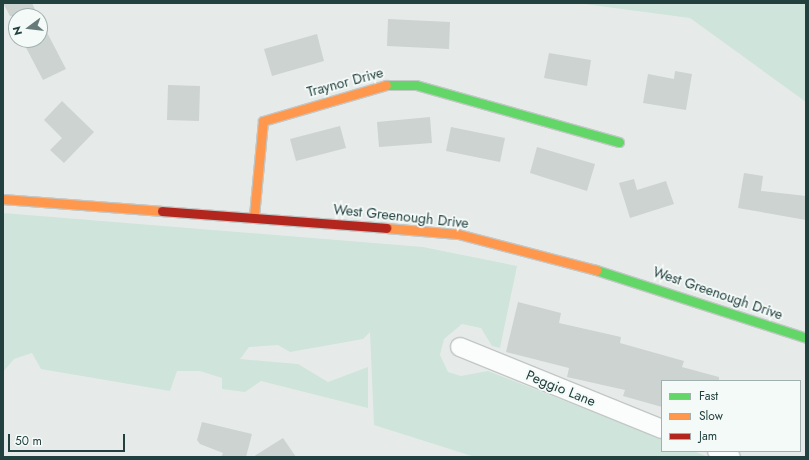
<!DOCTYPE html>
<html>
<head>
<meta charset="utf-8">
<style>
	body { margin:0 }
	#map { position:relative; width:809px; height:460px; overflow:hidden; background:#e6ebea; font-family:Jost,sans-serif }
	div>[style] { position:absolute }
	.green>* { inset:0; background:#cfe4da }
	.building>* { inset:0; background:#cdd3d1 }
	.roads { filter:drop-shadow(1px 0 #c3c8c7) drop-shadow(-1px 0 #c3c8c7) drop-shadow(0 1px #c3c8c7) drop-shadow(0 -1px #c3c8c7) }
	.street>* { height:18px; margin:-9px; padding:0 9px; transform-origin:9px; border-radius:9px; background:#fbfcfc }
	.fast>* { height:9px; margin:-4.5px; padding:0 4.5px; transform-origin:4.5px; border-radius:4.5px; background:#63d668 }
	.slow>* { height:9px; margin:-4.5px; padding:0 4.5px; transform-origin:4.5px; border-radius:4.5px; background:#ff974d }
	.jam>* { height:9px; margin:-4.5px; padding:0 4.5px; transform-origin:4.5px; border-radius:4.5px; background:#b3261e }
	span { translate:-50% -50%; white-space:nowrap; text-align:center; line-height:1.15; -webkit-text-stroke:3.5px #f4faf8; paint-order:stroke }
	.street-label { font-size:14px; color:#22403e }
	.frame { position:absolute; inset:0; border:4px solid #22403e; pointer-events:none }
	.legend { position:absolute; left:661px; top:380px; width:140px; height:72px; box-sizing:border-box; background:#f4faf8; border:1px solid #a0b0ae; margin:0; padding:5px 7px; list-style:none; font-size:12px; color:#22403e }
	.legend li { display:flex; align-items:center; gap:8px; height:20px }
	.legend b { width:20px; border:1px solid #a0b0ae }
	.north { position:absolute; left:8px; top:8px; width:40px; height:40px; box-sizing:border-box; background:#f4faf8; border:1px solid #a0b0ae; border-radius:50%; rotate:255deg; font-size:11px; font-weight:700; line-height:16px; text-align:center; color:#22403e }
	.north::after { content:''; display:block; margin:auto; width:14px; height:18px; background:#677c7a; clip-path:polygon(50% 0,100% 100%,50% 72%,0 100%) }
	.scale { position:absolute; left:8px; top:434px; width:117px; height:18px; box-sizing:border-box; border:2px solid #22403e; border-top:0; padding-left:5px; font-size:12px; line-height:14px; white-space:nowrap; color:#22403e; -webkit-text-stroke:3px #f4faf8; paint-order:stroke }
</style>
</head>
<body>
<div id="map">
	<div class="green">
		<i style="clip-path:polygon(577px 3px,806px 3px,806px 102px,690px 18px)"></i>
		<i style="clip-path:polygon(3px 213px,423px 247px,517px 266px,500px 348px,492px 346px,481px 328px,462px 324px,444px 339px,440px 355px,448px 372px,461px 376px,488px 371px,662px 439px,662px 451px,693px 451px,709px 457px,475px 457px,374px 425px,370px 332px,363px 339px,290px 352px,278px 345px,249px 347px,240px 359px,298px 364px,328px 382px,368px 367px,368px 408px,261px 381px,245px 392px,222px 389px,222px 378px,200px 371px,177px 371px,170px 391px,41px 369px,32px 353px,14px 359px,3px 372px)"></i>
	</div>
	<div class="building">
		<i style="clip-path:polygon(3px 3px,32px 3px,38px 16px,10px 16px)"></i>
		<i style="clip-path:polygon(40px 19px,66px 69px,43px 80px,22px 40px,40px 40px)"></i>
		<i style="clip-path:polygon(388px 19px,450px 22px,449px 49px,387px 46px)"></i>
		<i style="clip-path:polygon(317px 34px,324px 61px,272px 76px,264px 49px)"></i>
		<i style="clip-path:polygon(549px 53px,591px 60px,587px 86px,544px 78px)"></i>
		<i style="clip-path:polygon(675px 71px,692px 74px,686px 110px,643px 103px,648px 74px,674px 79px)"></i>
		<i style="clip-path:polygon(168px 85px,200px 86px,199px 121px,167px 120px)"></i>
		<i style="clip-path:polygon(62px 101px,94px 132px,64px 163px,50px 150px,62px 138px,44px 120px)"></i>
		<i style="clip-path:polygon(430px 117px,432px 143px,379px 147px,377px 122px)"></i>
		<i style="clip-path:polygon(340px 126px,346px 148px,296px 161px,290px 139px)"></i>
		<i style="clip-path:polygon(451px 127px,505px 138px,500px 162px,446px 151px)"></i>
		<i style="clip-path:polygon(537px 147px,595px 164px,587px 191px,530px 173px)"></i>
		<i style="clip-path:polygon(744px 173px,763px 176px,761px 191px,806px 196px,806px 220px,738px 208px)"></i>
		<i style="clip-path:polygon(634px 179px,637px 190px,666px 181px,674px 204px,630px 218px,619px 183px)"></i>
		<i style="clip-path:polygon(518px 302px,561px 313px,559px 323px,621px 337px,620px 343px,684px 361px,682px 367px,719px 377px,719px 381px,662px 381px,662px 407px,623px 396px,625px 390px,567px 377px,569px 368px,506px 352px)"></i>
		<i style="clip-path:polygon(202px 422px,252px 434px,246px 457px,221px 457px,223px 453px,200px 444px,197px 440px)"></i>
		<i style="clip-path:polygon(283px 438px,296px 457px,253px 457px)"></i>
	</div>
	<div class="roads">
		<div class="street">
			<i style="left:460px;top:347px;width:218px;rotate:22.1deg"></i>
			<i style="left:717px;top:451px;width:15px;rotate:23deg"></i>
		</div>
		<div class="fast">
			<i style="left:386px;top:85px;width:30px"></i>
			<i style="left:416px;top:85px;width:211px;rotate:15.7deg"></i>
			<i style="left:596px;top:270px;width:221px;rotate:17.9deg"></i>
		</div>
		<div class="slow">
			<i style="left:3px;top:199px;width:159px;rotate:4.3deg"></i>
			<i style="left:254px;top:216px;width:95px;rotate:-84.6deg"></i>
			<i style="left:263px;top:121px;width:128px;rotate:-16.3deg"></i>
			<i style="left:386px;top:228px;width:72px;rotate:4.8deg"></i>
			<i style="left:458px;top:234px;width:143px;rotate:14.6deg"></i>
		</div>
		<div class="jam">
			<i style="left:162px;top:211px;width:225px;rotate:4.3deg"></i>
		</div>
	</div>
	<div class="street-label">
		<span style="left:345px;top:82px;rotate:-15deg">Traynor Drive</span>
		<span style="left:401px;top:216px;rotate:6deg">West Greenough Drive</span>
		<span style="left:718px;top:293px;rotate:19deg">West Greenough Drive</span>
		<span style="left:561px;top:388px;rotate:22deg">Peggio Lane</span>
	</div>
	<div class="frame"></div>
	<ul class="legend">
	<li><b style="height:5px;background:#63d668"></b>Fast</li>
	<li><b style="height:5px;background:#ff974d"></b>Slow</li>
	<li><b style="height:5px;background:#b3261e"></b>Jam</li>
	</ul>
	<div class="north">N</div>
	<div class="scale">50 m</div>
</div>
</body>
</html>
